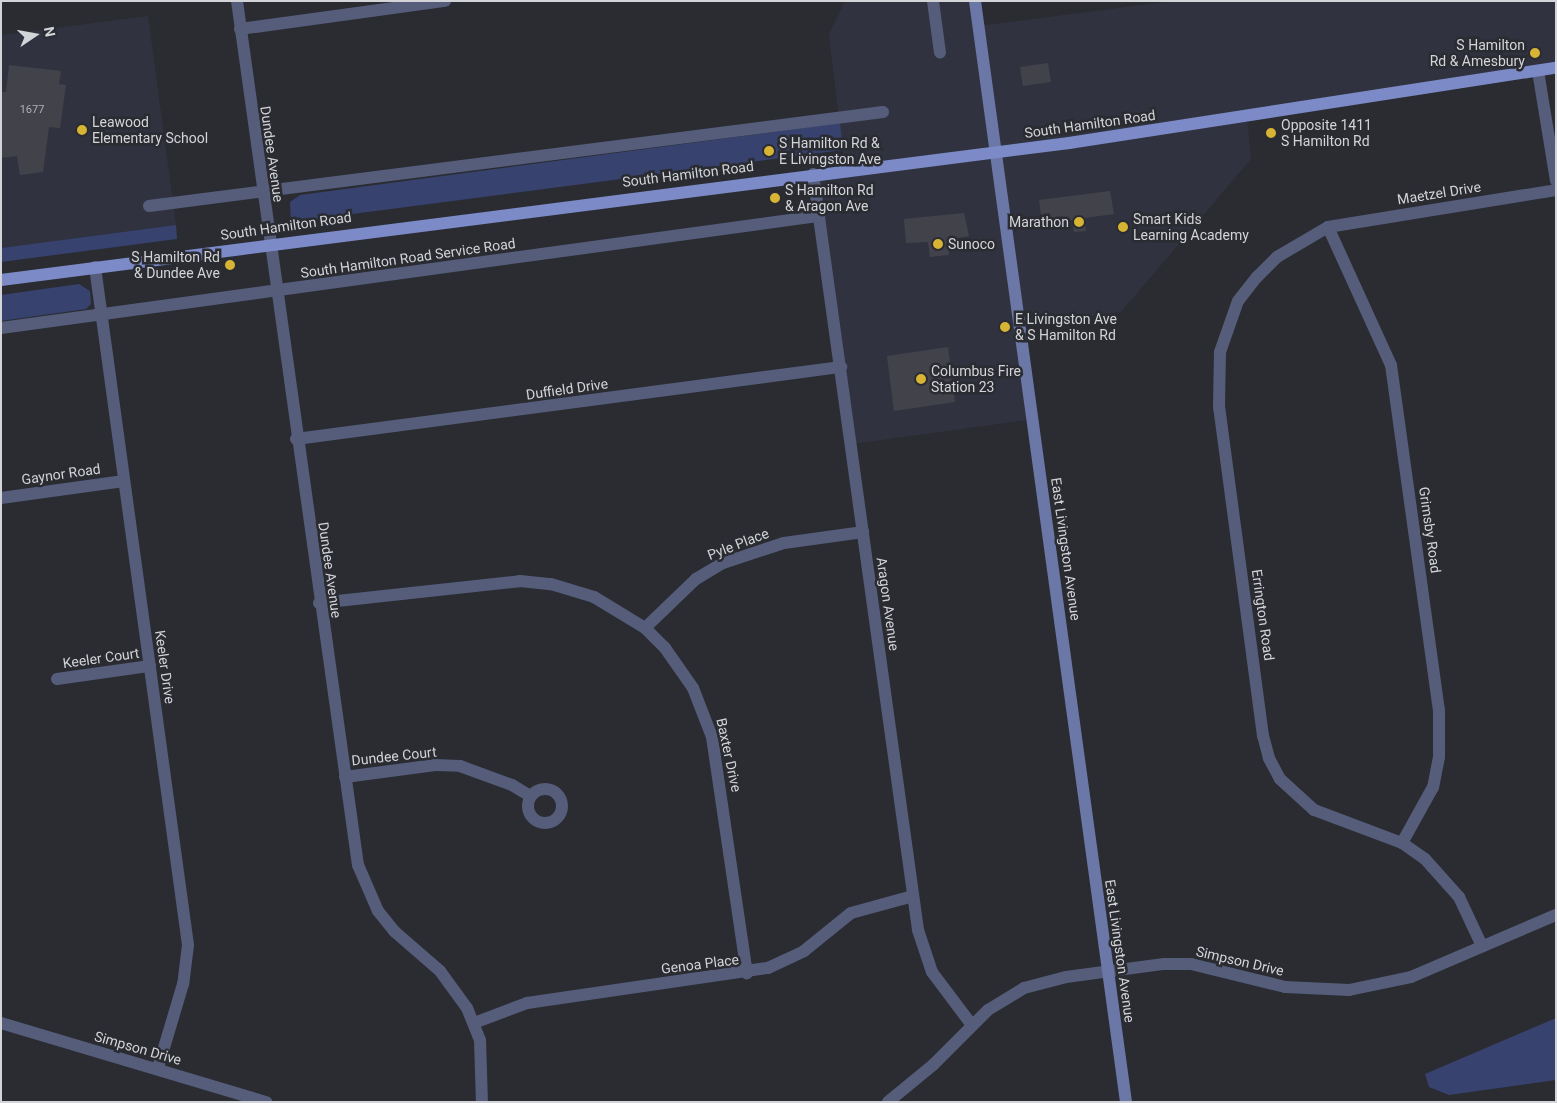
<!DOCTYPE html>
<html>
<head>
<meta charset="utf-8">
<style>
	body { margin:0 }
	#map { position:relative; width:1557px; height:1103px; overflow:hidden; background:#2a2c32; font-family:Roboto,sans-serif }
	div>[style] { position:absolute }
	.built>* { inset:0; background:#30333f }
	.green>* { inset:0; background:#38426e }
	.building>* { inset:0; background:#42434a }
	.minor>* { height:12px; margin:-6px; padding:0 6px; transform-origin:6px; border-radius:6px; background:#555d7a }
	.minor>.ring { margin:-6px; padding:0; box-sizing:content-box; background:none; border:12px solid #555d7a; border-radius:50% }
	.secondary>* { height:12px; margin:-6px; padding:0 6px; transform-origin:6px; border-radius:6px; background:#6b77a6 }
	.primary>* { height:12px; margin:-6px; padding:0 6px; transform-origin:6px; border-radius:6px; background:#7c8bc8 }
	.dots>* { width:14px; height:14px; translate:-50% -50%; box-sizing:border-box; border:2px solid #2a2c32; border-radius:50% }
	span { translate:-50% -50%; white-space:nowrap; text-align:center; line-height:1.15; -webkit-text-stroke:5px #2a2c32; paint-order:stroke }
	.number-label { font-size:11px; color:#aeb0b4 }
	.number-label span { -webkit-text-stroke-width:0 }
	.poi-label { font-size:14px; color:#d2d4d8 }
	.right { translate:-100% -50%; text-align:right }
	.left { translate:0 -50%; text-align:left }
	.street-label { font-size:14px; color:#d2d4d8 }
	.frame { position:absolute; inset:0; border:2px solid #d2d4d8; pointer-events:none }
	.north { position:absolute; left:10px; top:10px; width:50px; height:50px; -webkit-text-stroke:4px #2a2c32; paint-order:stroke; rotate:78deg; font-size:14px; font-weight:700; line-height:20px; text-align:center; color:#d2d4d8 }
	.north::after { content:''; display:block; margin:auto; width:18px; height:22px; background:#d2d4d8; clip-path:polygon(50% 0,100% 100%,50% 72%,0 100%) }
</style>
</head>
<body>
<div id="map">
	<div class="built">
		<i style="clip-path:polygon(845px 1px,975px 1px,979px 26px,1173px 1px,1556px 1px,1556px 69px,1247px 118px,1251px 159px,1121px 312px,1021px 327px,1034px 419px,852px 444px,813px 176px,845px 171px,829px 34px)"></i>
		<i style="clip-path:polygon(148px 16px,176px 225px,1px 248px,1px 35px)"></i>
	</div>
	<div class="green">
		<i style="clip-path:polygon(840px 123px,843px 150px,291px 222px,290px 202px,300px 195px)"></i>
		<i style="clip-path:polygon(176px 225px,177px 239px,1px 262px,1px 248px)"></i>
		<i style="clip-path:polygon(79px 284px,90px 291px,91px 304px,86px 309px,1px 321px,1px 295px)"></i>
		<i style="clip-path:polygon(1556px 1018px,1556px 1080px,1449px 1095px,1429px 1087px,1425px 1074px)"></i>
	</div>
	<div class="building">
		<i style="clip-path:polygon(1048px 63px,1051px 82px,1023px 86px,1020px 67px)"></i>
		<i style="clip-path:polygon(9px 65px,61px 71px,59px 84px,66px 85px,60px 128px,49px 127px,43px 172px,20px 175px,17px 156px,1px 158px,1px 92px,6px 92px)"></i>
		<i style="clip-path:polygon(1110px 191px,1114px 214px,1084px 218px,1086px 231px,1074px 232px,1072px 220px,1042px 223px,1039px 200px)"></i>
		<i style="clip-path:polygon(964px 213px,969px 236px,947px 240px,949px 255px,930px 257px,928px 242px,906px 243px,904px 219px)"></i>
		<i style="clip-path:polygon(948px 347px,955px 402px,894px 411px,887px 356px)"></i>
	</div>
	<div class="minor">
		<i style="left:237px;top:1px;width:872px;rotate:82.03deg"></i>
		<i style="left:358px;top:865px;width:50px;rotate:66.5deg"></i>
		<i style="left:378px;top:911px;width:26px;rotate:51deg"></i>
		<i style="left:394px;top:931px;width:61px;rotate:41deg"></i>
		<i style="left:440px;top:971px;width:46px;rotate:53.9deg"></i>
		<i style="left:467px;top:1008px;width:35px;rotate:68deg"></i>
		<i style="left:480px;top:1040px;width:62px;rotate:88.2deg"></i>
		<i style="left:933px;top:1px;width:52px;rotate:82.3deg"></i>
		<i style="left:240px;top:29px;width:207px;rotate:-7.8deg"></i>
		<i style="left:1538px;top:71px;width:111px;rotate:80.7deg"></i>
		<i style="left:813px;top:174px;width:763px;rotate:82.09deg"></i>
		<i style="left:918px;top:930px;width:44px;rotate:71.6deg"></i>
		<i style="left:932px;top:972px;width:65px;rotate:53.1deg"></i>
		<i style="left:149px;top:206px;width:740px;rotate:-7.3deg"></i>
		<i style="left:1328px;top:227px;width:152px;rotate:65.5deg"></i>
		<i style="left:1391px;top:365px;width:348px;rotate:82.1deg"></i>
		<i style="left:1439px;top:710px;width:47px;rotate:90deg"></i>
		<i style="left:1439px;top:757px;width:31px;rotate:101deg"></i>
		<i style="left:1433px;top:787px;width:64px;rotate:119deg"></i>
		<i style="left:95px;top:267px;width:684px;rotate:82.19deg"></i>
		<i style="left:188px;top:945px;width:39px;rotate:97deg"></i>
		<i style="left:183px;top:984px;width:88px;rotate:106.6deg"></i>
		<i style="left:1px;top:328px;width:826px;rotate:-7.8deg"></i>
		<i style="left:296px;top:439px;width:550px;rotate:-7.53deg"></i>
		<i style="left:1px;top:498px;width:124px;rotate:-7.9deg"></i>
		<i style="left:319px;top:603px;width:202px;rotate:-6.2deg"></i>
		<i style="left:520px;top:581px;width:31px;rotate:6deg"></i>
		<i style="left:551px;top:584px;width:45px;rotate:16.8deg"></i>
		<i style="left:594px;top:597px;width:60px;rotate:31.3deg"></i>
		<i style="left:645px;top:628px;width:28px;rotate:45deg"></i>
		<i style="left:665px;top:648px;width:49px;rotate:55deg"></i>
		<i style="left:693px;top:688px;width:53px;rotate:68.8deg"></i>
		<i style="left:712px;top:737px;width:239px;rotate:81.6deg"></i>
		<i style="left:645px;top:628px;width:71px;rotate:-43.9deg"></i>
		<i style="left:696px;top:579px;width:31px;rotate:-31deg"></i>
		<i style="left:723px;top:563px;width:64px;rotate:-18.2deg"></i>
		<i style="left:784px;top:543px;width:80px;rotate:-7.9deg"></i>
		<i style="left:57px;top:679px;width:94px;rotate:-8deg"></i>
		<i style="left:345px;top:777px;width:91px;rotate:-7.6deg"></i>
		<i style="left:435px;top:765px;width:25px;rotate:2deg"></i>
		<i style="left:460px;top:766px;width:55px;rotate:20.1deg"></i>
		<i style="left:512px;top:785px;width:21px;rotate:31deg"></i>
		<i class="ring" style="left:528px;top:789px;width:22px;height:22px"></i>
		<i style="left:1482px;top:946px;width:54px;rotate:-115.1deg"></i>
		<i style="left:1459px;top:897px;width:51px;rotate:-131.8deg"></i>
		<i style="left:1425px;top:859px;width:28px;rotate:-145deg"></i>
		<i style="left:1402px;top:843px;width:94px;rotate:-159.4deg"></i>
		<i style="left:1314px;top:810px;width:46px;rotate:-137.6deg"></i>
		<i style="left:1280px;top:779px;width:24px;rotate:-118deg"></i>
		<i style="left:1269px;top:758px;width:23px;rotate:-105deg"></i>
		<i style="left:1263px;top:736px;width:332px;rotate:-97.6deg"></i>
		<i style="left:1219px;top:407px;width:55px;rotate:-89deg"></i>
		<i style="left:1220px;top:352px;width:54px;rotate:-70.6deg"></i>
		<i style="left:1238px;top:301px;width:31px;rotate:-52deg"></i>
		<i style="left:1257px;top:277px;width:28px;rotate:-45deg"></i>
		<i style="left:1277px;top:257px;width:59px;rotate:-30.5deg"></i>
		<i style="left:1328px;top:227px;width:231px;rotate:-9.2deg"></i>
		<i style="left:1px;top:1023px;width:277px;rotate:16.6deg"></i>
		<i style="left:474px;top:1023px;width:57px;rotate:-20.7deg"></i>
		<i style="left:527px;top:1003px;width:244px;rotate:-8.3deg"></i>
		<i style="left:768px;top:968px;width:40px;rotate:-25deg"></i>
		<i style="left:804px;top:951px;width:60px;rotate:-39deg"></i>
		<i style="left:851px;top:913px;width:64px;rotate:-15.3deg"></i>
		<i style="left:888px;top:1102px;width:58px;rotate:-39.4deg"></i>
		<i style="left:933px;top:1065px;width:78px;rotate:-45deg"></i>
		<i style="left:988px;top:1010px;width:42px;rotate:-31.4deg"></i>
		<i style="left:1024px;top:988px;width:43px;rotate:-14.7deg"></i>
		<i style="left:1066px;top:977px;width:99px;rotate:-7.6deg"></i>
		<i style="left:1164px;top:964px;width:27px"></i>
		<i style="left:1191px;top:964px;width:97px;rotate:13.7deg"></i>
		<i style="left:1285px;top:987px;width:64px;rotate:2.7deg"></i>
		<i style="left:1349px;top:990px;width:63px;rotate:-11.8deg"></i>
		<i style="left:1411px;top:977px;width:158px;rotate:-23.2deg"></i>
	</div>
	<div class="secondary">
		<i style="left:975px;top:1px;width:1111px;rotate:82.19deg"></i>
	</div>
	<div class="primary">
		<i style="left:1px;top:280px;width:1077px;rotate:-7.31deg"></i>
		<i style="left:1069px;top:143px;width:493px;rotate:-8.8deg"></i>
	</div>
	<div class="dots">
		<i style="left:1535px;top:53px;background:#d7b434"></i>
		<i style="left:82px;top:130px;background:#d7b434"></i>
		<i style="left:1271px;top:133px;background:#d7b434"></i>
		<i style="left:769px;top:151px;background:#d7b434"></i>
		<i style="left:775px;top:198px;background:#d7b434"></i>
		<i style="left:1079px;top:222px;background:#d7b434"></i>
		<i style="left:1123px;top:227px;background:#d7b434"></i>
		<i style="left:938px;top:244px;background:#d7b434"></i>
		<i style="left:230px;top:265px;background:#d7b434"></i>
		<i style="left:1005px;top:327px;background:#d7b434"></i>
		<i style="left:921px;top:379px;background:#d7b434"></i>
	</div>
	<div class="number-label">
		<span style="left:32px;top:110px">1677</span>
	</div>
	<div class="poi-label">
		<span class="right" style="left:1525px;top:53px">S Hamilton<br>Rd &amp; Amesbury</span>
		<span class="left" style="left:92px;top:130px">Leawood<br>Elementary School</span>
		<span class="left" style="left:1281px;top:133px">Opposite 1411<br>S Hamilton Rd</span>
		<span class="left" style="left:779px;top:151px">S Hamilton Rd &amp;<br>E Livingston Ave</span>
		<span class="left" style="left:785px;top:198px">S Hamilton Rd<br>&amp; Aragon Ave</span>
		<span class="left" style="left:1133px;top:227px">Smart Kids<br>Learning Academy</span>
		<span class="right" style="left:1069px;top:222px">Marathon</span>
		<span class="left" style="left:948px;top:244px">Sunoco</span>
		<span class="right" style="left:220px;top:265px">S Hamilton Rd<br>&amp; Dundee Ave</span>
		<span class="left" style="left:1015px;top:327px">E Livingston Ave<br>&amp; S Hamilton Rd</span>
		<span class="left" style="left:931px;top:379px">Columbus Fire<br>Station 23</span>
	</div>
	<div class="street-label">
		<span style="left:1090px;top:124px;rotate:-8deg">South Hamilton Road</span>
		<span style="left:272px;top:154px;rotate:82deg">Dundee Avenue</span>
		<span style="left:688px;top:174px;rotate:-7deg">South Hamilton Road</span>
		<span style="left:1439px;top:193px;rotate:-9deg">Maetzel Drive</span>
		<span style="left:286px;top:226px;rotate:-8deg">South Hamilton Road</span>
		<span style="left:408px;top:258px;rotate:-8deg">South Hamilton Road Service Road</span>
		<span style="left:567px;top:389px;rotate:-8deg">Duffield Drive</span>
		<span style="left:61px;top:474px;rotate:-8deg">Gaynor Road</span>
		<span style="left:1430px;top:530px;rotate:82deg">Grimsby Road</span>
		<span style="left:738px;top:544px;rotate:-21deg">Pyle Place</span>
		<span style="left:1066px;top:549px;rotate:82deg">East Livingston Avenue</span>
		<span style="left:330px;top:570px;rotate:82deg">Dundee Avenue</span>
		<span style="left:888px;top:604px;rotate:82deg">Aragon Avenue</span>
		<span style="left:1263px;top:615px;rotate:82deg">Errington Road</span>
		<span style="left:101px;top:658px;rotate:-8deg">Keeler Court</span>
		<span style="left:165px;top:667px;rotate:82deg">Keeler Drive</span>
		<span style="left:729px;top:755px;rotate:78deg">Baxter Drive</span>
		<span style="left:394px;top:756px;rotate:-6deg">Dundee Court</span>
		<span style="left:1120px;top:951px;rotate:82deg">East Livingston Avenue</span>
		<span style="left:1240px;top:961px;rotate:13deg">Simpson Drive</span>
		<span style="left:700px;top:964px;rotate:-7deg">Genoa Place</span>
		<span style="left:138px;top:1048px;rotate:16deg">Simpson Drive</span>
	</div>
	<div class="frame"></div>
	<div class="north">N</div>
</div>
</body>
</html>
